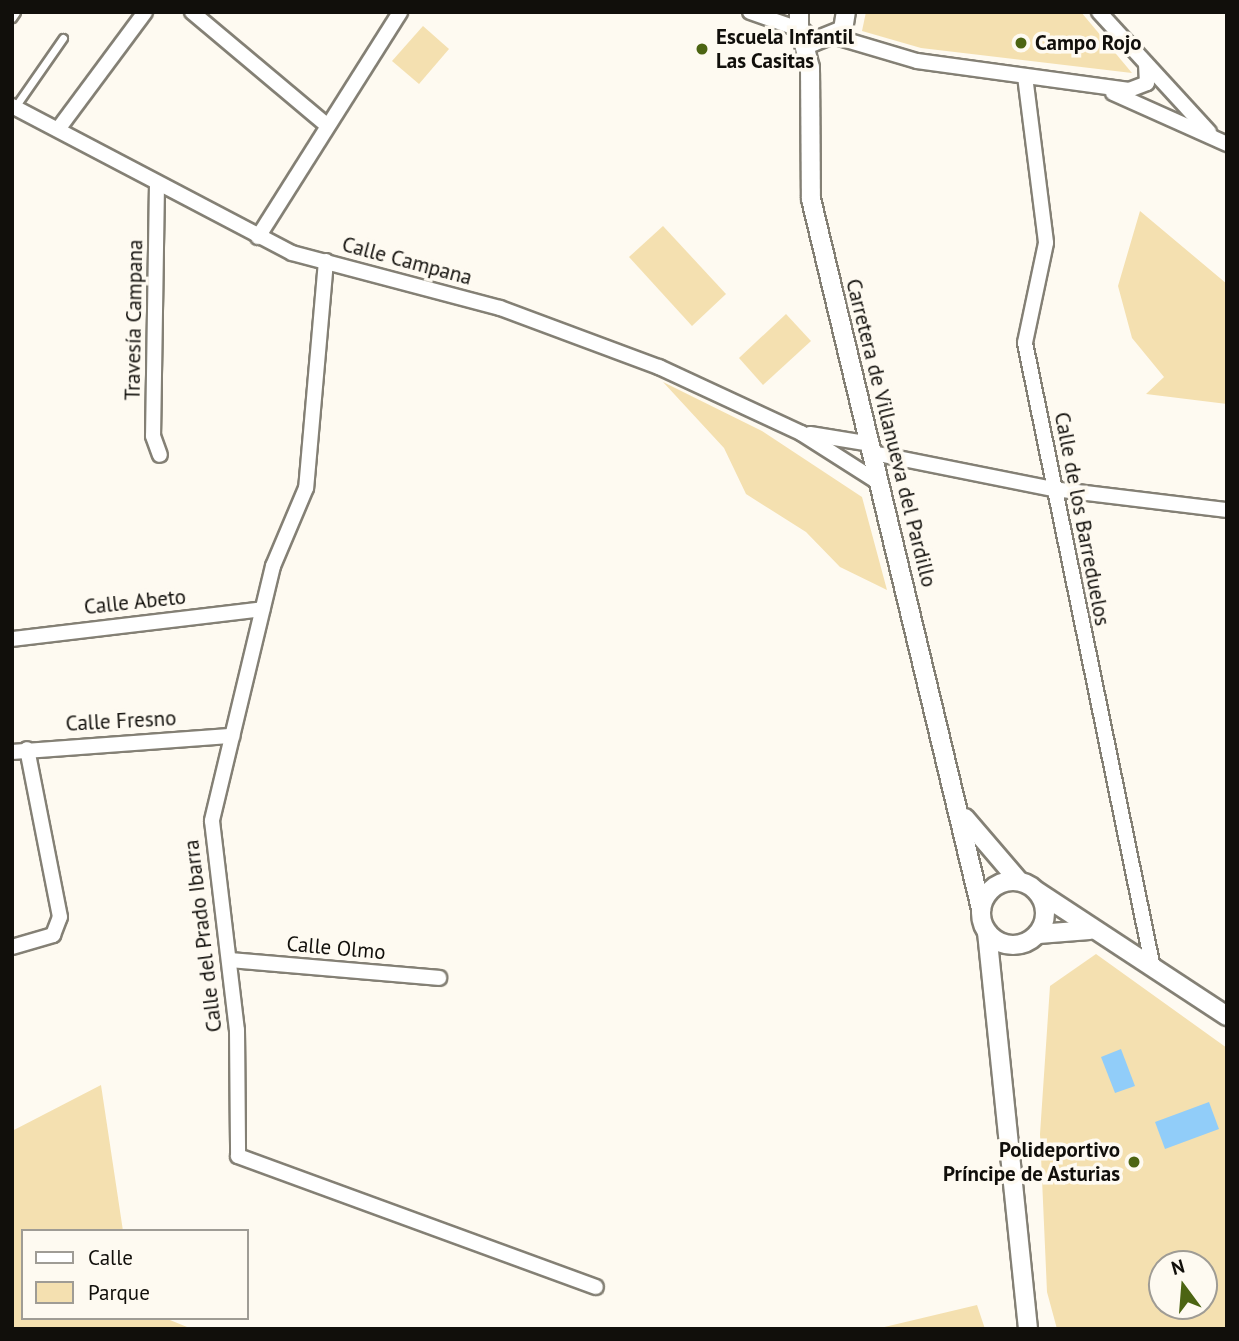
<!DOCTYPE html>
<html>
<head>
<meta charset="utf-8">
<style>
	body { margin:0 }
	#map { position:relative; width:1239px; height:1341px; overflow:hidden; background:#fefaf1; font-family:"PT Sans",sans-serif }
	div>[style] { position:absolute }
	.green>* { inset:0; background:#f4e0b0 }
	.water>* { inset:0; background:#91cdf9 }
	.roads { filter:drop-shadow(2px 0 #848075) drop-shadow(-2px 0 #848075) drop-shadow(0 2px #848075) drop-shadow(0 -2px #848075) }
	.service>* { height:7px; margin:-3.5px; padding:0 3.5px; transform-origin:3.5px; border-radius:3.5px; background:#fff }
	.minor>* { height:14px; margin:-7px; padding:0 7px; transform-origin:7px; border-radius:7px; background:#fff }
	.tertiary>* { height:18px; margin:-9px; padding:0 9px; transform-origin:9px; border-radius:9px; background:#fff }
	.tertiary>.ring { margin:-9px; padding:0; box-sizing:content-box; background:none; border:18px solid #fff; border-radius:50% }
	.dots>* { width:19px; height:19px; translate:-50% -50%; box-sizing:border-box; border:4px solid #fefaf1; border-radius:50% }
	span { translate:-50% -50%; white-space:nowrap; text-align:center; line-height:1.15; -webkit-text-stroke:7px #fefaf1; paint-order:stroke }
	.poi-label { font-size:21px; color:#110f0b; font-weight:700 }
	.left { translate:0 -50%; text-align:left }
	.right { translate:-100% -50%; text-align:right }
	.street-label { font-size:21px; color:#110f0b }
	.frame { position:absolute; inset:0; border:14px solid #110f0b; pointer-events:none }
	.legend { position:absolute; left:21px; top:1229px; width:228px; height:91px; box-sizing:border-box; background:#fefaf1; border:2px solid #9f9c95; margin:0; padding:9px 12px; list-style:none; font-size:21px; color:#110f0b }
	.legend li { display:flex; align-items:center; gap:14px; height:35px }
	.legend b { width:35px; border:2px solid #9f9c95 }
	.north { position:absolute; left:1148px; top:1250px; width:70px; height:70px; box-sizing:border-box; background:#fefaf1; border:2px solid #9f9c95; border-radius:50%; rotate:344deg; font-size:19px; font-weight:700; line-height:28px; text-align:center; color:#110f0b }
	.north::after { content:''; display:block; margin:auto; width:24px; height:32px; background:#4c6412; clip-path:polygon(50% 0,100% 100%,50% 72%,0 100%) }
</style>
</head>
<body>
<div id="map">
	<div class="green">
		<i style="clip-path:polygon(866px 12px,1081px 12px,1132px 73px,921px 48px,862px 31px)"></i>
		<i style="clip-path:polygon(423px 26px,449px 49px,419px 84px,392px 61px)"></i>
		<i style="clip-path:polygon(1140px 211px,1227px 284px,1227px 404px,1146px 394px,1164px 377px,1132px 338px,1118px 286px)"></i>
		<i style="clip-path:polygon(663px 226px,726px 294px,692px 326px,629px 257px)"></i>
		<i style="clip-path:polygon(786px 314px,811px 341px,763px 385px,739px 358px)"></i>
		<i style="clip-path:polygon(663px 382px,762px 431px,862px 497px,887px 590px,840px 567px,806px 532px,746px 494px,724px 448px)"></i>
		<i style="clip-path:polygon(evenodd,1096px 954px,1227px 1048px,1227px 1329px,1057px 1329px,1047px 1292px,1040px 1134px,1050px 986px,1096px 954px,1162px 1264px,1204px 1264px,1204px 1306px,1162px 1306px,1162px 1264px)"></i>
		<i style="clip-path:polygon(101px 1085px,123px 1231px,23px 1231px,23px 1318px,165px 1318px,192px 1329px,12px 1329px,12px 1131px)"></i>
		<i style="clip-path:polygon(977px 1305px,985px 1329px,876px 1329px)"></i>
	</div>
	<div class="water">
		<i style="clip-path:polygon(1121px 1049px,1135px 1086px,1115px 1093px,1101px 1057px)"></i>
		<i style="clip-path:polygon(1209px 1102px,1219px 1129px,1165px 1149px,1155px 1122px)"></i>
	</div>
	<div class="roads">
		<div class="service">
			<i style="left:12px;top:18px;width:7px;rotate:-56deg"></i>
			<i style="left:15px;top:107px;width:84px;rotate:-55.2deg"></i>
		</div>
		<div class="minor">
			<i style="left:192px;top:12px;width:177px;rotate:40deg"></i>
			<i style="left:750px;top:12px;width:52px;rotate:19.1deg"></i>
			<i style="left:1099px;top:12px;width:163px;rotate:47.5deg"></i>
			<i style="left:836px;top:37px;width:84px;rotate:16.5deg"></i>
			<i style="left:917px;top:61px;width:214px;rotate:7.8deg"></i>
			<i style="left:1129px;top:90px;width:19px;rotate:-21deg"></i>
			<i style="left:1147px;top:83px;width:18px;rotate:-93deg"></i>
			<i style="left:1025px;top:76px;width:168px;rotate:82.8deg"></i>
			<i style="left:1046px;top:243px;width:102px;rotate:101.9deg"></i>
			<i style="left:1025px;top:343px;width:638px;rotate:78.43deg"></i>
			<i style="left:1113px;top:93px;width:125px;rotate:24.1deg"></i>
			<i style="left:12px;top:106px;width:316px;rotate:27.7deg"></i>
			<i style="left:292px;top:253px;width:215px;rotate:14.8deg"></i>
			<i style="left:500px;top:308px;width:170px;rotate:20.4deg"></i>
			<i style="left:659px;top:367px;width:157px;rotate:24.9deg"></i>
			<i style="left:801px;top:433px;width:95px;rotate:32.5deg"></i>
			<i style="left:59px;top:128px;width:144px;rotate:-53.4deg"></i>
			<i style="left:157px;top:184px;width:252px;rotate:90.9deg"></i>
			<i style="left:153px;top:436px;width:20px;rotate:70deg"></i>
			<i style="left:258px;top:237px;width:266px;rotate:-57.7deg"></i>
			<i style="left:326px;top:261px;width:228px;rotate:95deg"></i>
			<i style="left:306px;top:488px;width:85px;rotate:112.9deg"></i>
			<i style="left:273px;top:566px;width:262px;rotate:103.5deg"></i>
			<i style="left:212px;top:821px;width:210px;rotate:83.2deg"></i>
			<i style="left:237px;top:1030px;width:126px;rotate:89.5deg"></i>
			<i style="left:238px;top:1156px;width:381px;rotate:20.1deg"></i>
			<i style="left:810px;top:434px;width:62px;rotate:9.3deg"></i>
			<i style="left:873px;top:453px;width:184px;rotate:11.3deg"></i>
			<i style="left:1053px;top:489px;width:175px;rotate:6.9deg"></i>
			<i style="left:12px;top:639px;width:252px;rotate:-6.8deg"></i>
			<i style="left:12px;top:752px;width:221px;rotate:-4.2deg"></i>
			<i style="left:12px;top:947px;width:43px;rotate:-16.3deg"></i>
			<i style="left:53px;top:935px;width:19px;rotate:-69deg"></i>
			<i style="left:60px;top:917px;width:171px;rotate:-101.1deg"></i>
			<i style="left:231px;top:960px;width:209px;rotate:4.9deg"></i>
		</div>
		<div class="tertiary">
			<i style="left:799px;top:12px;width:17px;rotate:90deg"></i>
			<i style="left:799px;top:29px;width:19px;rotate:43deg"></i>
			<i style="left:813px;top:42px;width:32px;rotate:-22deg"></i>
			<i style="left:843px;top:30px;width:18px;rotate:-81deg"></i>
			<i style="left:801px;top:32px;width:36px;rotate:76deg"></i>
			<i style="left:810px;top:67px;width:132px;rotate:89.6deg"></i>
			<i style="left:811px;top:199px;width:730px;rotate:76.53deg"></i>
			<i style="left:965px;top:818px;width:83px;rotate:49.4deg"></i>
			<i class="ring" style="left:981px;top:881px;width:46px;height:46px"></i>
			<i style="left:1038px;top:892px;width:226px;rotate:33.3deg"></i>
			<i style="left:987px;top:932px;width:399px;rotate:84.1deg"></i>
			<i style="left:1038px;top:934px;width:52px;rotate:-4.4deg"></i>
		</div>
	</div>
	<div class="dots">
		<i style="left:1021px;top:43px;background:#4c6412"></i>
		<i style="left:702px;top:49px;background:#4c6412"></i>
		<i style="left:1134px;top:1162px;background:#4c6412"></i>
	</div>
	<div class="poi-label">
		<span class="left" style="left:716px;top:49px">Escuela Infantil<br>Las Casitas</span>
		<span class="left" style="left:1035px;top:43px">Campo Rojo</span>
		<span class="right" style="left:1120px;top:1162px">Polideportivo<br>Príncipe de Asturias</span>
	</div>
	<div class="street-label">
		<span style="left:407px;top:261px;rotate:15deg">Calle Campana</span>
		<span style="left:134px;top:320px;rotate:-89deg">Travesía Campana</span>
		<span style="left:891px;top:433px;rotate:76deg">Carretera de Villanueva del Pardillo</span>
		<span style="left:1082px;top:519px;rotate:79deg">Calle de los Barreduelos</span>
		<span style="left:135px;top:602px;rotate:-6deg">Calle Abeto</span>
		<span style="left:121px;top:721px;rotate:-3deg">Calle Fresno</span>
		<span style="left:203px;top:936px;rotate:-97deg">Calle del Prado Ibarra</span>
		<span style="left:336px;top:948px;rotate:5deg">Calle Olmo</span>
	</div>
	<div class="frame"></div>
	<ul class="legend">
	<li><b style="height:9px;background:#fff"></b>Calle</li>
	<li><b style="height:19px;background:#f4e0b0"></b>Parque</li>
	</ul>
	<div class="north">N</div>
</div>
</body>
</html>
